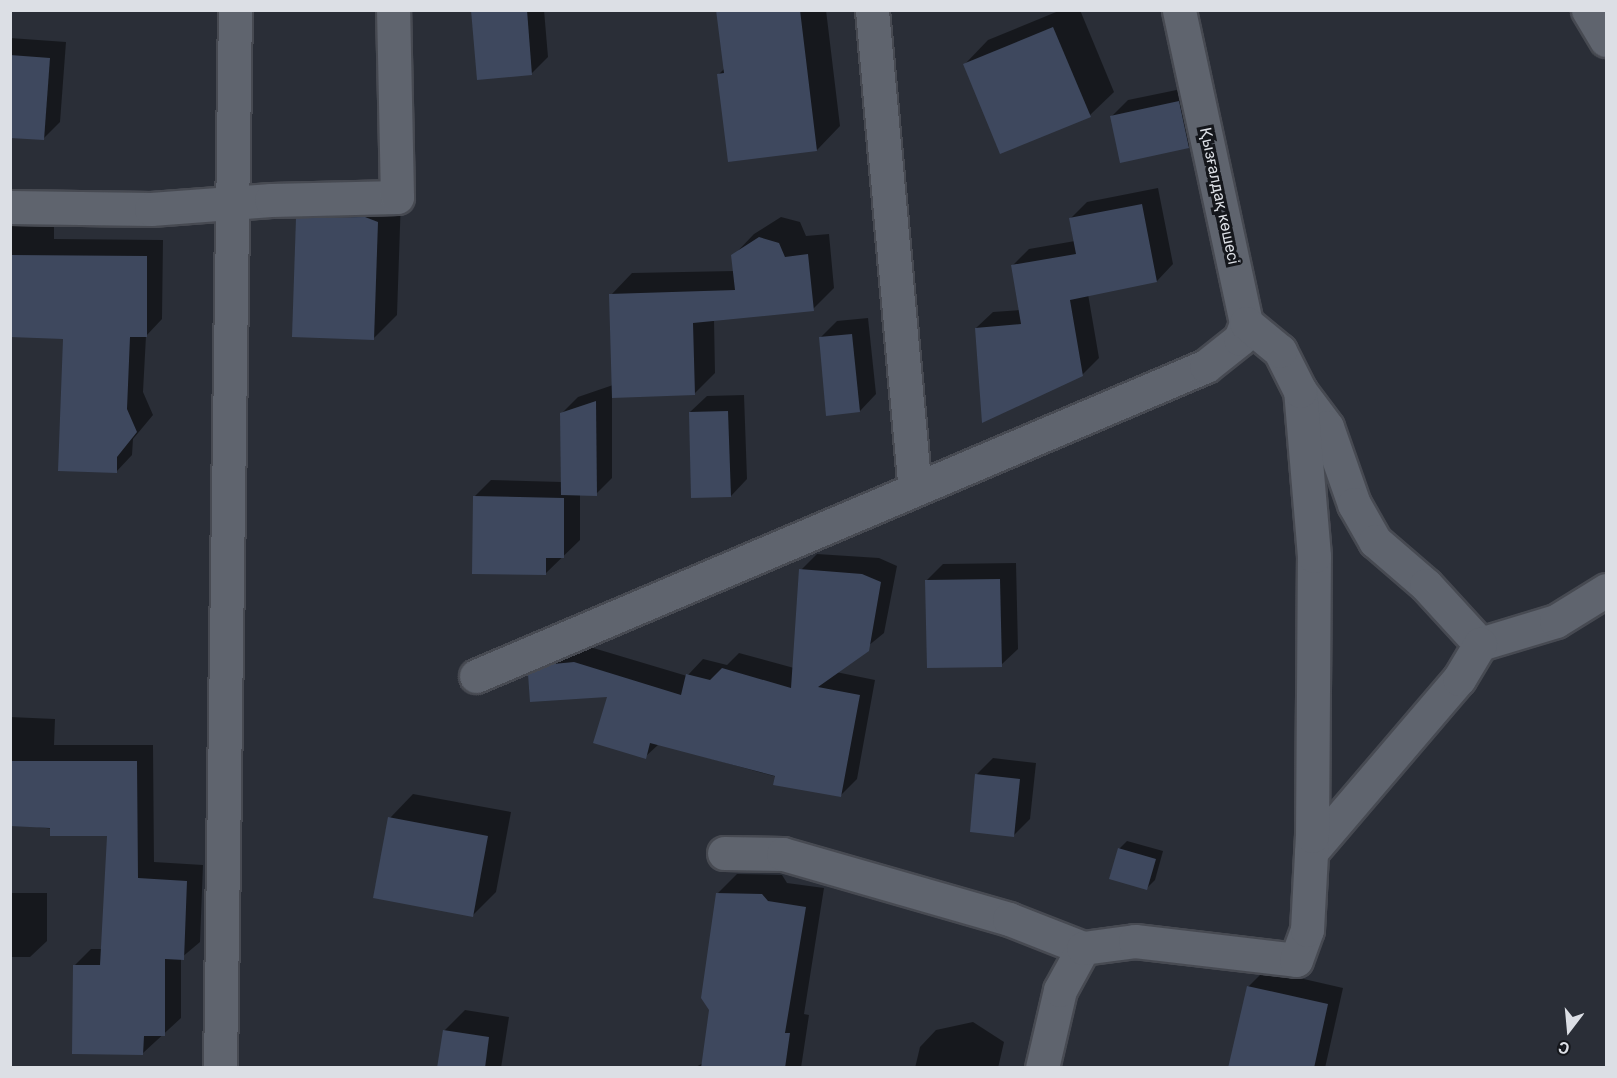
<!DOCTYPE html>
<html>
<head>
<meta charset="utf-8">
<style>
	body { margin:0 }
	#map { position:relative; width:1617px; height:1078px; overflow:hidden; background:#2a2e37; font-family:Roboto,sans-serif }
	div>[style] { position:absolute }
	.shadow>* { inset:0; background:#0007 }
	.building>* { inset:0; background:#3e485e }
	.roads { filter:drop-shadow(2px 0 #474a52) drop-shadow(-2px 0 #474a52) drop-shadow(0 2px #474a52) drop-shadow(0 -2px #474a52) }
	.minor>* { height:33px; margin:-16.5px; padding:0 16.5px; transform-origin:16.5px; border-radius:16.5px; background:#5f646e }
	span { translate:-50% -50%; white-space:nowrap; text-align:center; line-height:1.15; -webkit-text-stroke:6px #14161b; paint-order:stroke }
	.street-label { font-size:16px; color:#dcdfe5 }
	.frame { position:absolute; inset:0; border:12px solid #dcdfe5; pointer-events:none }
	.north { position:absolute; left:1539px; top:1000px; width:60px; height:60px; -webkit-text-stroke:4px #14161b; paint-order:stroke; rotate:196deg; font-size:16px; font-weight:700; line-height:24px; text-align:center; color:#dcdfe5 }
	.north::after { content:''; display:block; margin:auto; width:21px; height:27px; background:#dcdfe5; clip-path:polygon(50% 0,100% 100%,50% 72%,0 100%) }
</style>
</head>
<body>
<div id="map">
	<div class="shadow">
		<i style="clip-path:polygon(473px 10px,544px 10px,548px 57px,531px 74px)"></i>
		<i style="clip-path:polygon(717px 10px,826px 10px,840px 126px,817px 150px,719px 74px,725px 68px)"></i>
		<i style="clip-path:polygon(1061px 10px,1080px 10px,1114px 92px,1090px 115px,965px 64px,988px 40px)"></i>
		<i style="clip-path:polygon(10px 38px,66px 42px,60px 122px,43px 139px,10px 136px)"></i>
		<i style="clip-path:polygon(1196px 86px,1205px 131px,1189px 147px,1112px 116px,1128px 100px)"></i>
		<i style="clip-path:polygon(1158px 188px,1173px 264px,1157px 281px,1088px 294px,1099px 358px,1082px 375px,976px 328px,993px 312px,1020px 310px,1013px 265px,1029px 249px,1075px 241px,1071px 218px,1087px 202px)"></i>
		<i style="clip-path:polygon(321px 195px,401px 198px,397px 315px,373px 339px,297px 219px)"></i>
		<i style="clip-path:polygon(781px 217px,800px 222px,806px 236px,829px 234px,834px 288px,813px 309px,714px 319px,715px 373px,694px 394px,612px 397px,612px 478px,596px 494px,580px 494px,580px 540px,545px 574px,474px 497px,491px 480px,562px 482px,561px 414px,578px 397px,613px 385px,611px 295px,632px 273px,734px 271px,733px 256px,754px 234px)"></i>
		<i style="clip-path:polygon(10px 225px,54px 227px,54px 239px,163px 240px,162px 319px,146px 336px,143px 392px,153px 415px,133px 439px,132px 455px,116px 472px,64px 337px,10px 335px)"></i>
		<i style="clip-path:polygon(868px 318px,876px 394px,860px 411px,820px 338px,837px 321px)"></i>
		<i style="clip-path:polygon(744px 395px,747px 479px,731px 496px,690px 412px,707px 396px)"></i>
		<i style="clip-path:polygon(817px 554px,879px 558px,897px 566px,884px 633px,836px 672px,875px 680px,857px 779px,841px 795px,659px 744px,645px 757px,609px 695px,530px 675px,546px 659px,570px 648px,590px 647px,687px 676px,703px 659px,727px 665px,739px 653px,794px 668px,801px 570px)"></i>
		<i style="clip-path:polygon(1016px 563px,1018px 649px,1001px 665px,927px 580px,943px 564px)"></i>
		<i style="clip-path:polygon(10px 717px,55px 719px,54px 745px,153px 745px,154px 862px,203px 865px,200px 942px,181px 958px,181px 1018px,143px 1053px,75px 965px,91px 949px,103px 949px,108px 835px,10px 824px)"></i>
		<i style="clip-path:polygon(993px 758px,1036px 763px,1030px 819px,1014px 835px,977px 774px)"></i>
		<i style="clip-path:polygon(413px 794px,511px 812px,496px 892px,473px 915px,390px 818px)"></i>
		<i style="clip-path:polygon(1127px 841px,1163px 851px,1155px 880px,1147px 888px,1119px 849px)"></i>
		<i style="clip-path:polygon(737px 874px,782px 875px,787px 883px,824px 888px,804px 1014px,809px 1015px,801px 1068px,694px 1068px,703px 1063px,710px 1010px,717px 894px)"></i>
		<i style="clip-path:polygon(10px 893px,47px 893px,47px 941px,30px 957px,10px 957px)"></i>
		<i style="clip-path:polygon(1265px 970px,1343px 988px,1325px 1068px,1230px 1068px,1248px 987px)"></i>
		<i style="clip-path:polygon(465px 1010px,509px 1017px,501px 1068px,439px 1068px,444px 1031px)"></i>
		<i style="clip-path:polygon(973px 1022px,1004px 1042px,998px 1068px,915px 1068px,920px 1047px,936px 1030px)"></i>
	</div>
	<div class="building">
		<i style="clip-path:polygon(471px 10px,527px 10px,532px 75px,477px 80px)"></i>
		<i style="clip-path:polygon(716px 10px,800px 10px,817px 151px,728px 162px,717px 74px,724px 73px)"></i>
		<i style="clip-path:polygon(1053px 27px,1091px 117px,1000px 154px,963px 64px)"></i>
		<i style="clip-path:polygon(10px 55px,50px 58px,44px 140px,10px 138px)"></i>
		<i style="clip-path:polygon(1179px 101px,1189px 148px,1120px 163px,1110px 116px)"></i>
		<i style="clip-path:polygon(1142px 204px,1157px 282px,1070px 300px,1083px 376px,982px 423px,975px 328px,1021px 324px,1011px 265px,1076px 254px,1069px 218px)"></i>
		<i style="clip-path:polygon(365px 217px,378px 222px,374px 340px,292px 337px,296px 218px)"></i>
		<i style="clip-path:polygon(759px 237px,779px 243px,785px 257px,808px 254px,814px 311px,693px 323px,695px 395px,612px 398px,609px 294px,735px 290px,731px 255px)"></i>
		<i style="clip-path:polygon(10px 255px,147px 256px,147px 337px,130px 337px,127px 409px,137px 432px,117px 457px,117px 473px,58px 471px,63px 339px,10px 337px)"></i>
		<i style="clip-path:polygon(852px 334px,860px 412px,826px 416px,819px 337px)"></i>
		<i style="clip-path:polygon(596px 401px,597px 496px,561px 495px,560px 413px)"></i>
		<i style="clip-path:polygon(728px 411px,731px 497px,691px 498px,689px 412px)"></i>
		<i style="clip-path:polygon(473px 496px,564px 498px,564px 558px,546px 558px,546px 575px,472px 574px)"></i>
		<i style="clip-path:polygon(799px 569px,862px 574px,881px 582px,869px 651px,818px 687px,860px 695px,841px 797px,773px 785px,775px 776px,650px 743px,646px 759px,593px 743px,607px 697px,530px 702px,528px 674px,553px 664px,574px 662px,681px 695px,686px 674px,710px 680px,722px 668px,791px 688px)"></i>
		<i style="clip-path:polygon(1000px 579px,1002px 667px,927px 668px,925px 580px)"></i>
		<i style="clip-path:polygon(10px 761px,137px 761px,138px 878px,187px 881px,184px 960px,165px 959px,165px 1036px,144px 1036px,143px 1055px,72px 1054px,73px 965px,100px 965px,107px 836px,50px 836px,50px 828px,10px 826px)"></i>
		<i style="clip-path:polygon(975px 774px,1020px 779px,1014px 837px,970px 832px)"></i>
		<i style="clip-path:polygon(388px 817px,488px 836px,473px 917px,373px 898px)"></i>
		<i style="clip-path:polygon(1118px 848px,1156px 859px,1147px 890px,1109px 879px)"></i>
		<i style="clip-path:polygon(716px 893px,762px 894px,768px 901px,806px 907px,785px 1033px,790px 1033px,785px 1068px,701px 1068px,709px 1010px,701px 998px)"></i>
		<i style="clip-path:polygon(1247px 986px,1328px 1004px,1314px 1068px,1228px 1068px)"></i>
		<i style="clip-path:polygon(443px 1030px,489px 1037px,485px 1068px,437px 1068px)"></i>
	</div>
	<div class="roads">
		<div class="minor">
			<i style="left:872px;top:10px;width:480px;rotate:84.9deg"></i>
			<i style="left:1588px;top:10px;width:35px;rotate:59deg"></i>
			<i style="left:10px;top:207px;width:141px;rotate:0.8deg"></i>
			<i style="left:151px;top:209px;width:120px;rotate:-4.3deg"></i>
			<i style="left:271px;top:200px;width:126px;rotate:-1.4deg"></i>
			<i style="left:397px;top:197px;width:187px;rotate:-91.2deg"></i>
			<i style="left:1300px;top:391px;width:45px;rotate:53.1deg"></i>
			<i style="left:1327px;top:427px;width:82px;rotate:70.7deg"></i>
			<i style="left:1354px;top:504px;width:43px;rotate:60.4deg"></i>
			<i style="left:1375px;top:541px;width:67px;rotate:40.8deg"></i>
			<i style="left:1426px;top:585px;width:80px;rotate:47.5deg"></i>
			<i style="left:1480px;top:644px;width:79px;rotate:-16.8deg"></i>
			<i style="left:1556px;top:621px;width:59px;rotate:-31.8deg"></i>
			<i style="left:476px;top:676px;width:793px;rotate:-23.01deg"></i>
			<i style="left:1206px;top:366px;width:43px;rotate:-38.5deg"></i>
			<i style="left:1240px;top:339px;width:17px;rotate:-69deg"></i>
			<i style="left:1246px;top:323px;width:320px;rotate:-102.1deg"></i>
			<i style="left:1311px;top:852px;width:228px;rotate:-49.5deg"></i>
			<i style="left:1459px;top:679px;width:41px;rotate:-59deg"></i>
			<i style="left:724px;top:853px;width:59px;rotate:1deg"></i>
			<i style="left:783px;top:854px;width:235px;rotate:16deg"></i>
			<i style="left:1009px;top:919px;width:79px;rotate:21.4deg"></i>
			<i style="left:220px;top:1068px;width:1058px;rotate:-89.19deg"></i>
			<i style="left:1042px;top:1068px;width:80px;rotate:-77deg"></i>
			<i style="left:1060px;top:990px;width:48px;rotate:-61.3deg"></i>
			<i style="left:1083px;top:948px;width:52px;rotate:-7.7deg"></i>
			<i style="left:1135px;top:941px;width:162px;rotate:6.7deg"></i>
			<i style="left:1296px;top:960px;width:32px;rotate:-70deg"></i>
			<i style="left:1307px;top:930px;width:94px;rotate:-87deg"></i>
			<i style="left:1312px;top:836px;width:280px;rotate:-89.6deg"></i>
			<i style="left:1314px;top:556px;width:166px;rotate:-94.8deg"></i>
			<i style="left:1300px;top:391px;width:45px;rotate:-116.6deg"></i>
			<i style="left:1280px;top:351px;width:44px;rotate:-140.5deg"></i>
		</div>
	</div>
	<div class="street-label">
		<span style="left:1219px;top:196px;rotate:78deg">Қызғалдақ көшесі</span>
	</div>
	<div class="frame"></div>
	<div class="north">С</div>
</div>
</body>
</html>
